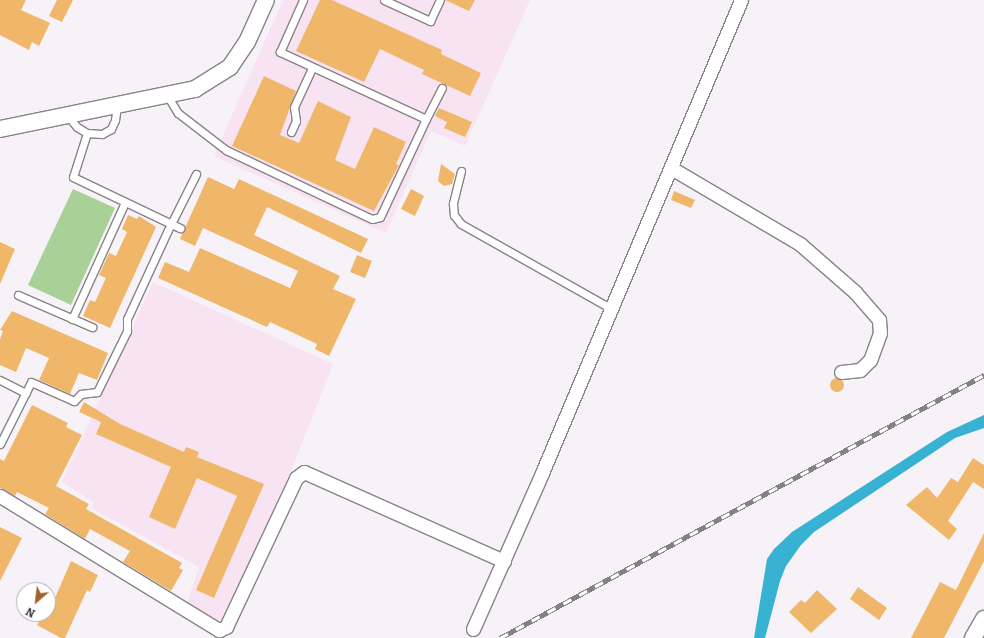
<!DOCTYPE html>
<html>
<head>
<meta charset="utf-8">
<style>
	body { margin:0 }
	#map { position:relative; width:984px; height:638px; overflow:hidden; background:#f6f2f7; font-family:Bitter,serif }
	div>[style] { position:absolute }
	.education>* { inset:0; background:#f8e3f2 }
	.green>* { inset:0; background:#a9d097 }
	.water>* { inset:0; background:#37b2d3 }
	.building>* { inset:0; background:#f0b76b }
	.round { border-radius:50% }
	.roads { filter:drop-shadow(1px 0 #878388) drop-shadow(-1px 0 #878388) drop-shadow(0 1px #878388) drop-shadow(0 -1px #878388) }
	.service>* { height:7px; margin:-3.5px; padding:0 3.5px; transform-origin:3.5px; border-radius:3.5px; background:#fff }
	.minor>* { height:13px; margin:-6.5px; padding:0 6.5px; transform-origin:6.5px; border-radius:6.5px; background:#fff }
	.tertiary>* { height:16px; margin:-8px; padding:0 8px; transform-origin:8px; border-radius:8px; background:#fff }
	.rail>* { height:4.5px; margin-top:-2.25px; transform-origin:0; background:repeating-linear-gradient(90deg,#fff 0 9px,#838184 0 18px); box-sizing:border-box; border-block:1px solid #838184 }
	span { translate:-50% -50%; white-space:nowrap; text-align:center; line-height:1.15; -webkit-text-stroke:3px #fff; paint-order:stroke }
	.north { position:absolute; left:16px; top:582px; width:40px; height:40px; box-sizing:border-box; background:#fff; border:1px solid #b1b1b1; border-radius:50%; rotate:208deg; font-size:11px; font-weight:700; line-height:16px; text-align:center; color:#3c3b3c }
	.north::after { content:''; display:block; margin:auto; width:14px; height:18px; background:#a2622b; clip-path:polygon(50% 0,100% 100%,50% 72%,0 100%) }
</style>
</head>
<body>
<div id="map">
	<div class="education">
		<i style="clip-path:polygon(283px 0,530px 0,465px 146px,431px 131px,386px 233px,214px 156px)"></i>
		<i style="clip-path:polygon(153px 282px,333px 364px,291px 471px,221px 623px,187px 603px,199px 567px,91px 508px,93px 502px,62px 482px)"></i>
	</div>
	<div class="green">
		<i style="clip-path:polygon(73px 189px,115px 208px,71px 305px,28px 285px)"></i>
	</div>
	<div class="water">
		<i style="clip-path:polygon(984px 415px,984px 428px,955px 438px,814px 532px,801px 545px,786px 566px,780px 581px,765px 638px,754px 638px,767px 559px,774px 549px,792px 532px,947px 432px)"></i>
	</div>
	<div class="building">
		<i style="clip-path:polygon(0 0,26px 0,21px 10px,50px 23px,39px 46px,32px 42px,29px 50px,0 35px)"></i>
		<i style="clip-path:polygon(57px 0,73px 0,62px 22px,49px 16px)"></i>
		<i style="clip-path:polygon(320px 0,332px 0,442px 50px,441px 54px,481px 73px,470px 96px,422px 74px,424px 70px,380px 49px,364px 82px,296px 51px)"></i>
		<i style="clip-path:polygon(445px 0,475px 0,469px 11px)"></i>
		<i style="clip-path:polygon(264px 76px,296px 91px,280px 135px,299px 143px,318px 101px,351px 117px,335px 160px,355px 169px,374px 127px,406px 142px,396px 164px,399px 165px,374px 211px,232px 146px)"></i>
		<i style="clip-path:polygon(439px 108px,472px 122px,465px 137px,444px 128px,447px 122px,435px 116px)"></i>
		<i style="clip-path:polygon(441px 164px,455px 174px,452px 184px,444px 186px,438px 181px)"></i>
		<i style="clip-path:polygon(208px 177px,234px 189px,239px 179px,368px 239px,361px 253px,267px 207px,254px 235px,340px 276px,333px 289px,356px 299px,329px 356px,315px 349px,317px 344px,270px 322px,267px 327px,158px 278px,165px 262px,189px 272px,200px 248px,290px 288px,298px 271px,203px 228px,195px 246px,180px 239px)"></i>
		<i style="clip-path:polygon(411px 189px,424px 196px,415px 216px,401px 209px)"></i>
		<i style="clip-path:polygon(674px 191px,695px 200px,691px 208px,671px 200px)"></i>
		<i style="clip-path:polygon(128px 215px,137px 219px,139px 216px,156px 227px,110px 328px,83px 316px,90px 300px,95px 302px,106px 278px,99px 275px,109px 253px,116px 256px,127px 232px,122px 229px)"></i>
		<i style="clip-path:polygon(0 242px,15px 249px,0 284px)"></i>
		<i style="clip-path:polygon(357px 255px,372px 261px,365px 278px,350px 272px)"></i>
		<i style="clip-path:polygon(12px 311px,108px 353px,97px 380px,79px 373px,70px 394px,39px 380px,49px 358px,26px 348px,16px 372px,0 365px,0 339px,3px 331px,0 330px)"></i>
		<i class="round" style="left:830px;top:378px;width:14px;height:14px"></i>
		<i style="clip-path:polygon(84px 402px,120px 424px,184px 452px,186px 447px,199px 452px,197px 457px,264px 484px,214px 598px,196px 590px,237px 496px,197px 478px,175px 529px,149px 517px,171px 467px,96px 434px,101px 422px,79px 412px)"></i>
		<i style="clip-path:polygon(32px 405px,68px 423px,66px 427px,82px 435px,56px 486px,89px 504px,86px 509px,182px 563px,179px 568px,183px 570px,171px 591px,123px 562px,130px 551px,90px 529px,85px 539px,45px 514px,49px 508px,17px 492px,15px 496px,0 488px,0 459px,4px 461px)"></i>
		<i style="clip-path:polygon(973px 458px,984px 465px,984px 489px,973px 482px,948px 521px,957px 529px,949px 540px,906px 505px,927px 487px,937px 498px,951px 478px,958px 482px)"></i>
		<i style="clip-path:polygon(0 527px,22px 538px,0 581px)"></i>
		<i style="clip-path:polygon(984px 533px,984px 561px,944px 638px,911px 638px,940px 582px,956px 590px)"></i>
		<i style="clip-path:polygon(71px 561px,98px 575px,90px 592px,87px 590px,65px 638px,61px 638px,37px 625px,43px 614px,48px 614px)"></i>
		<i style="clip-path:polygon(858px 587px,887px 608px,879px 620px,850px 599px)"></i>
		<i style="clip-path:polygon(817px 590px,837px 609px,811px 633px,789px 612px,801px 600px,805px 603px)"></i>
	</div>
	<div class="roads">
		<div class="service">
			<i style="left:384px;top:0;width:51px;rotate:24.5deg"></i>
			<i style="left:430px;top:21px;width:23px;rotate:-65deg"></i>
			<i style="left:167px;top:95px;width:21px;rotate:59deg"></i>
			<i style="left:178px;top:113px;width:61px;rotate:37.6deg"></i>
			<i style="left:226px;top:150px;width:161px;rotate:25.3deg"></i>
			<i style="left:372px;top:219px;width:8px;rotate:-14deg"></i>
			<i style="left:380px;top:217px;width:108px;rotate:-64.9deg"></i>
			<i style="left:426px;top:119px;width:161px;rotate:-155.3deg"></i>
			<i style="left:280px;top:52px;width:57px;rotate:-66.1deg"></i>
			<i style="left:68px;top:116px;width:14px;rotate:51deg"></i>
			<i style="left:77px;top:127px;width:12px;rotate:31deg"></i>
			<i style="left:87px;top:133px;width:15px;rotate:4deg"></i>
			<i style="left:102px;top:134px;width:10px;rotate:-29deg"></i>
			<i style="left:111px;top:129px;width:10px;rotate:-66deg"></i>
			<i style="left:115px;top:120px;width:15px;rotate:-82deg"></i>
			<i style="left:426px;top:119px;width:35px;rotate:-63deg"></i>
			<i style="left:291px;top:132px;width:12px;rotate:-66deg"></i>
			<i style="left:296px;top:121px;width:14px;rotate:-98deg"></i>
			<i style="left:294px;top:107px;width:43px;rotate:-65.2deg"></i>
			<i style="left:87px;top:133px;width:46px;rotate:107.7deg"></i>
			<i style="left:73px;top:177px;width:119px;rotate:25.5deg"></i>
			<i style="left:461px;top:171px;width:34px;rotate:104deg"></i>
			<i style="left:453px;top:204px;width:11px;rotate:85deg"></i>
			<i style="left:454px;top:215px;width:11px;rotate:52deg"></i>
			<i style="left:461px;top:224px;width:171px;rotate:29.4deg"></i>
			<i style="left:18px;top:295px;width:81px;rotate:23.4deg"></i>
			<i style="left:72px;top:319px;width:128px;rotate:-65.6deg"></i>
			<i style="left:0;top:380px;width:29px;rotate:27deg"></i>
			<i style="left:0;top:444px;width:69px;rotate:-63.4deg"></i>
			<i style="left:31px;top:382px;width:47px;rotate:23.8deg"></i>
			<i style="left:74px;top:401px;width:10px;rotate:-45deg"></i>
			<i style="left:81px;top:394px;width:16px;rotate:-7deg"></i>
			<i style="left:97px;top:392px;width:68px;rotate:-63.8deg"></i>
			<i style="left:127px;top:331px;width:12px;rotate:-90deg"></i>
			<i style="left:127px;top:319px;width:96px;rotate:-65.3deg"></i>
			<i style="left:167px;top:232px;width:65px;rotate:-63.4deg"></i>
		</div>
		<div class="minor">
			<i style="left:671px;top:168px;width:150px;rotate:30.5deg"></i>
			<i style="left:800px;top:244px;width:73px;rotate:41.1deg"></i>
			<i style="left:855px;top:292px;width:37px;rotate:49deg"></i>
			<i style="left:879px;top:320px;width:13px;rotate:86deg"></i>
			<i style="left:880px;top:333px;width:29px;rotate:110deg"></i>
			<i style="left:870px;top:360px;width:14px;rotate:135deg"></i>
			<i style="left:860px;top:370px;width:19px;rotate:174deg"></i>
			<i style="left:0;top:496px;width:257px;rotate:31.5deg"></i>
			<i style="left:219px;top:630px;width:8px;rotate:-23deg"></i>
			<i style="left:226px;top:627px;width:165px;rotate:-64.8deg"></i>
			<i style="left:296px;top:478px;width:10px;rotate:-37deg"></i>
			<i style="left:304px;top:472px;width:219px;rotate:24deg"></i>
			<i style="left:473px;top:629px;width:171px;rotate:-66.1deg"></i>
			<i style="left:542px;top:473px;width:513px;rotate:-67.18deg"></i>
		</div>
		<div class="tertiary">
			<i style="left:0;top:129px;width:199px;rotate:-11.6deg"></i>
			<i style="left:195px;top:89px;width:41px;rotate:-32.2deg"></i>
			<i style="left:230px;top:67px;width:30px;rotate:-56deg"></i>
			<i style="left:247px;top:42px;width:46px;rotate:-65.7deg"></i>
			<i style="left:973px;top:638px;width:22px;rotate:-60deg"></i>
		</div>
	</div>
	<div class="rail">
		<i style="left:500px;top:638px;width:551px;rotate:-28.52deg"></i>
	</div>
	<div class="north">N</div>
</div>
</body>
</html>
